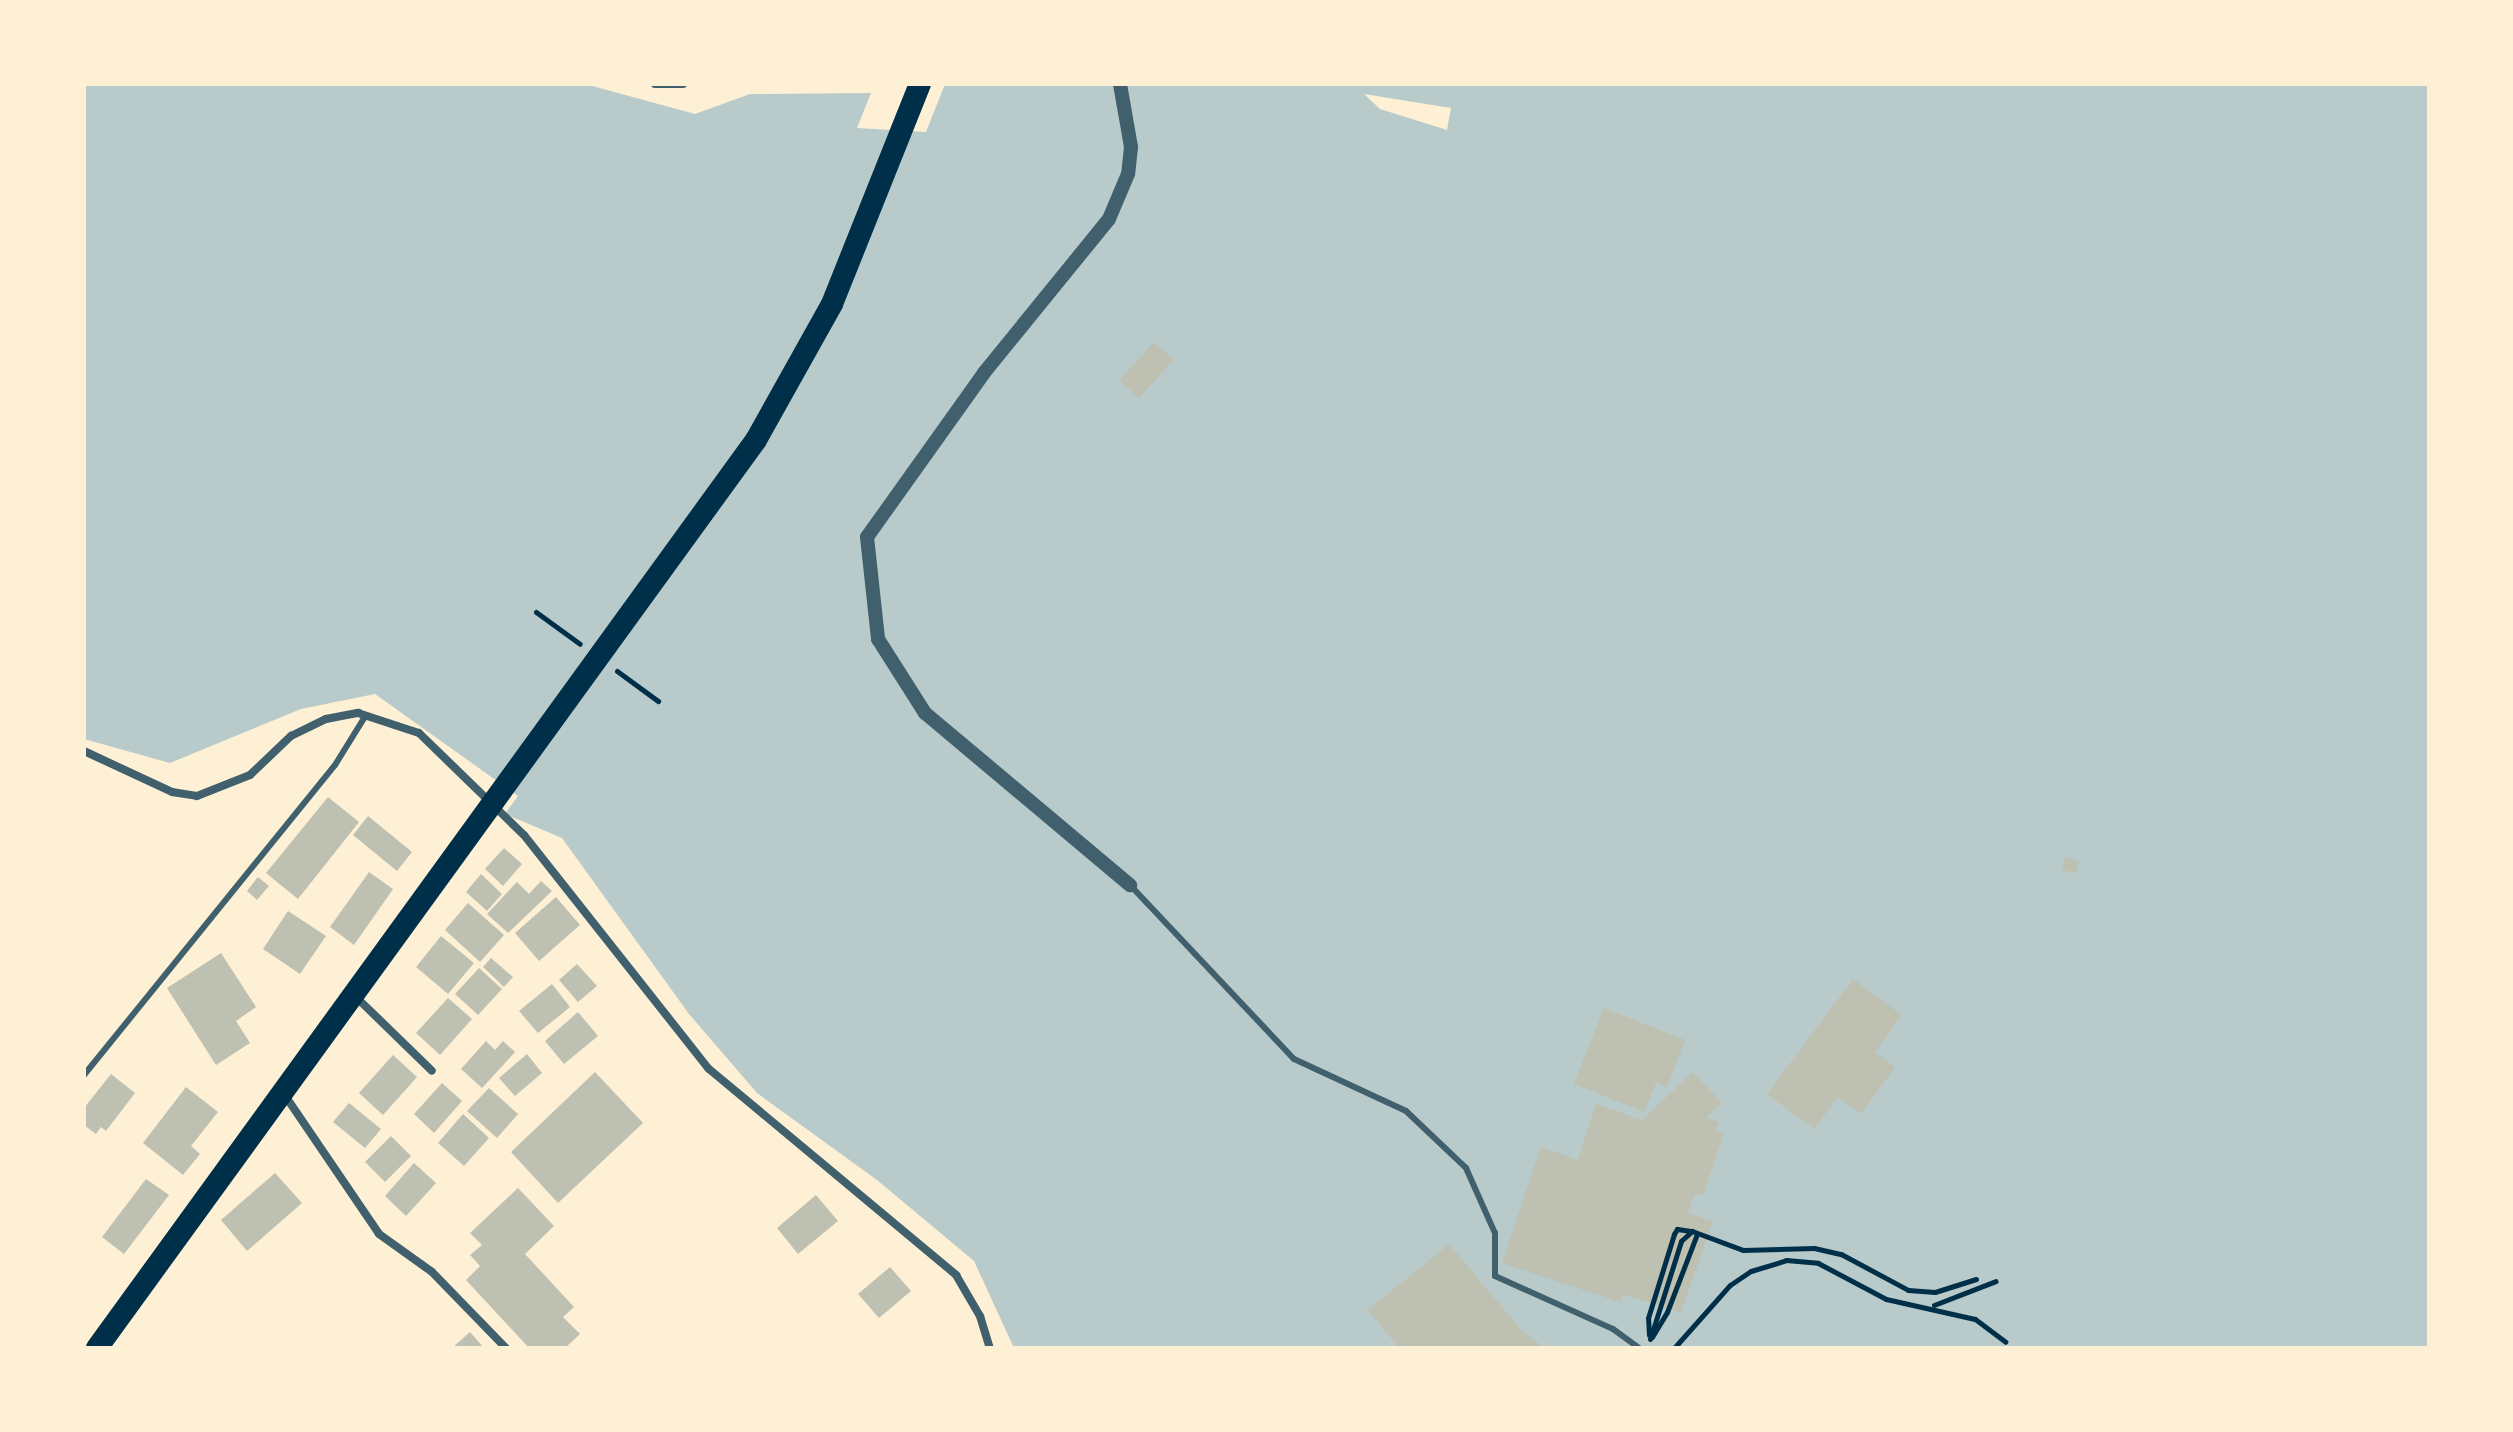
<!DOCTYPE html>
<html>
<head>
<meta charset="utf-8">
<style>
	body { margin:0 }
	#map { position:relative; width:2513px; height:1432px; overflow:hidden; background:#fdf0d5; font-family:Ubuntu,sans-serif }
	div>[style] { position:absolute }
	.green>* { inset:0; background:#b9caca }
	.building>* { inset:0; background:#bec0b2 }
	.path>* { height:5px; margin:-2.5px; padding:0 2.5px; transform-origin:2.5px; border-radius:2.5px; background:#003049 }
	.service>* { height:6px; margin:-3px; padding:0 3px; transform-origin:3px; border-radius:3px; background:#3f606c }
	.minor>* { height:8px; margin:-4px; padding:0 4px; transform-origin:4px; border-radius:4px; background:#3f606c }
	.tertiary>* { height:14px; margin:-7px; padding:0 7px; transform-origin:7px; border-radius:7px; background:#3f606c }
	.trunk>* { height:22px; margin:-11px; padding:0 11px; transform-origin:11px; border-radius:11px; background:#003049 }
	span { translate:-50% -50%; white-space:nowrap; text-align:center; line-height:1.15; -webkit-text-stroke:7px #fdf0d5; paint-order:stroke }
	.frame { position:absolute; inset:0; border:86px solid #fdf0d5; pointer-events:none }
</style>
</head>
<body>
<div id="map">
	<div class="green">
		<i style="clip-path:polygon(evenodd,84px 84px,585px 84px,695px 114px,750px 94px,871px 93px,857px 128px,926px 132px,945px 84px,2429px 84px,2429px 1348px,1014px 1348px,974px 1261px,877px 1180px,757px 1093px,689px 1014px,562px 838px,505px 814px,518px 796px,375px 694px,301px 709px,170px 763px,84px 739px,84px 84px,1364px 94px,1451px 108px,1447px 130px,1380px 109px,1364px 94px)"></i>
	</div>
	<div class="building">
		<i style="clip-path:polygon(1154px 342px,1174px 360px,1139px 398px,1119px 380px)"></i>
		<i style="clip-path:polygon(328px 797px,359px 822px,298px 899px,266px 873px)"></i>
		<i style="clip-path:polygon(368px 816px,412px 852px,397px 871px,353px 835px)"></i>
		<i style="clip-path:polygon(504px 848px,522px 864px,503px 886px,485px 869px)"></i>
		<i style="clip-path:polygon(2065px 857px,2079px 861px,2076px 873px,2062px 870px)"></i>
		<i style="clip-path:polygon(369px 872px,393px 889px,354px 945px,330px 927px)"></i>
		<i style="clip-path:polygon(481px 874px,502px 894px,487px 911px,466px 892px)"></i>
		<i style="clip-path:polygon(258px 877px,269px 886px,257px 900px,247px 891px)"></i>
		<i style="clip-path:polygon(541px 881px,552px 891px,508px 933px,487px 914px,517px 882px,529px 894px)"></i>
		<i style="clip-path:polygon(556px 897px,580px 925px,539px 961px,515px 933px)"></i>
		<i style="clip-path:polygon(468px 903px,504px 935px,480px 962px,445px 930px)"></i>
		<i style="clip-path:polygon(288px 911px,326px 936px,300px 974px,263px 949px)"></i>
		<i style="clip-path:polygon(441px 936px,474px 963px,448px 994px,416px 967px)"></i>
		<i style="clip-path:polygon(221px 953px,256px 1007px,236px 1021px,250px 1043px,216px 1065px,167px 988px)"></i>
		<i style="clip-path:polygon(491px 958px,513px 977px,504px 987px,483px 967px)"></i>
		<i style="clip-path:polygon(577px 964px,597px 986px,578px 1002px,559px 980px)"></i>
		<i style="clip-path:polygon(479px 968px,502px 989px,478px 1015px,455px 994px)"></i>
		<i style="clip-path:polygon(1853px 979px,1902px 1015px,1875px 1052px,1895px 1067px,1861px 1114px,1838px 1097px,1814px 1129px,1767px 1094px)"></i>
		<i style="clip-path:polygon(552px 984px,570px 1007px,538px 1033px,519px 1011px)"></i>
		<i style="clip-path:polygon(448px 998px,472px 1019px,440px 1055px,416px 1033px)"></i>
		<i style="clip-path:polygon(1604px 1008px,1685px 1040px,1667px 1087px,1656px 1083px,1644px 1112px,1574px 1084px)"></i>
		<i style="clip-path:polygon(578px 1012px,598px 1036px,564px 1064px,545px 1041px)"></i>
		<i style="clip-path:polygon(486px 1041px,495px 1050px,503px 1041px,515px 1052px,482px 1088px,461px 1069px)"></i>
		<i style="clip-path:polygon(527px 1054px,542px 1073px,515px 1096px,499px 1078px)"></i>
		<i style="clip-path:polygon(393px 1055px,417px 1077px,383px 1115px,359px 1093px)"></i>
		<i style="clip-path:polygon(595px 1072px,643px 1123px,558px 1203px,511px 1152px)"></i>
		<i style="clip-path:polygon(1693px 1072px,1722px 1103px,1706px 1118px,1719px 1122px,1716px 1130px,1724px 1133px,1703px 1196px,1695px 1193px,1688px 1213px,1713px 1221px,1681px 1313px,1623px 1294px,1620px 1302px,1502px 1263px,1541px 1147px,1578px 1160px,1596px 1104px,1642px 1120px)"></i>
		<i style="clip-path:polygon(111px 1074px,135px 1093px,106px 1131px,101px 1127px,96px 1134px,84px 1125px,84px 1108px)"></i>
		<i style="clip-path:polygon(442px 1083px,462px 1101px,434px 1133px,414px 1114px)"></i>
		<i style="clip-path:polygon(186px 1087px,218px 1112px,191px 1146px,200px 1154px,183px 1175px,143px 1143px)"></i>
		<i style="clip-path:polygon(489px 1088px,518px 1114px,497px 1138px,467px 1111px)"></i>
		<i style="clip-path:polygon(349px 1103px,381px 1129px,365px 1148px,333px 1122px)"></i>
		<i style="clip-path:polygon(463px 1114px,489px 1138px,464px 1166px,438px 1143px)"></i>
		<i style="clip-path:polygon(391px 1136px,411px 1156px,385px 1182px,365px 1162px)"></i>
		<i style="clip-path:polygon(414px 1163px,436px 1183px,406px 1216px,385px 1196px)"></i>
		<i style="clip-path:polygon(275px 1173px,302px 1203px,247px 1251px,221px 1220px)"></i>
		<i style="clip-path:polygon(146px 1179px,169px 1195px,124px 1254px,102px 1237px)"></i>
		<i style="clip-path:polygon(518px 1188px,554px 1226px,525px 1254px,574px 1307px,563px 1317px,580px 1334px,565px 1348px,529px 1348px,466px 1280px,480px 1266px,470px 1255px,482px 1245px,470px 1233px)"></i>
		<i style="clip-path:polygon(816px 1195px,838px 1221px,798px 1254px,777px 1228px)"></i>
		<i style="clip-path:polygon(1449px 1244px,1523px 1332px,1545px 1348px,1399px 1348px,1368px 1310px)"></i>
		<i style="clip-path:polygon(890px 1267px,911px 1291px,879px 1318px,858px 1294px)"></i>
		<i style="clip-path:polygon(470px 1332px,484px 1348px,452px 1348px)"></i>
	</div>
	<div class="path">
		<i style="left:536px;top:612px;width:54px;rotate:36deg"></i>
		<i style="left:617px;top:671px;width:51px;rotate:36.2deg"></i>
		<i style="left:1934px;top:1305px;width:66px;rotate:-21.2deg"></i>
		<i style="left:1649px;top:1335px;width:17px;rotate:-93deg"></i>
		<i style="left:1648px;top:1318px;width:88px;rotate:-72.8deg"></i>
		<i style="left:1674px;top:1234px;width:6px;rotate:-59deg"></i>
		<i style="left:1677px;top:1229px;width:14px;rotate:8deg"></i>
		<i style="left:1652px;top:1337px;width:29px;rotate:-59deg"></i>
		<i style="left:1667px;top:1312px;width:84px;rotate:-69deg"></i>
		<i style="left:1650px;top:1339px;width:103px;rotate:-72.4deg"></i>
		<i style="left:1681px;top:1241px;width:15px;rotate:-42deg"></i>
		<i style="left:1692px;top:1231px;width:54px;rotate:20.4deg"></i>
		<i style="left:1743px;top:1250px;width:71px;rotate:-1.6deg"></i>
		<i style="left:1814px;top:1248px;width:28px;rotate:13deg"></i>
		<i style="left:1841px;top:1254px;width:76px;rotate:28.2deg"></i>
		<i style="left:1908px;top:1290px;width:27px;rotate:4deg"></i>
		<i style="left:1935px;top:1292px;width:43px;rotate:-17.6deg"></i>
		<i style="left:1674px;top:1348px;width:84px;rotate:-48.4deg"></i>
		<i style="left:1730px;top:1285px;width:25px;rotate:-34deg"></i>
		<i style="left:1751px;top:1271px;width:37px;rotate:-17deg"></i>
		<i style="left:1786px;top:1260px;width:32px;rotate:5deg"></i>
		<i style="left:1818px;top:1263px;width:77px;rotate:27.9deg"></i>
		<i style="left:1886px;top:1299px;width:91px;rotate:12.7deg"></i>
		<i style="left:1975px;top:1319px;width:38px;rotate:37deg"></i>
	</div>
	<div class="service">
		<i style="left:1130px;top:885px;width:239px;rotate:46.7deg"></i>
		<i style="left:1294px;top:1059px;width:123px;rotate:24.9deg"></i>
		<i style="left:1406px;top:1111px;width:83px;rotate:43.5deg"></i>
		<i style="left:1466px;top:1168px;width:71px;rotate:66deg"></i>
		<i style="left:1495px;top:1233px;width:43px;rotate:90deg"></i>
		<i style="left:1495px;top:1276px;width:129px;rotate:24.2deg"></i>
		<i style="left:1613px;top:1329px;width:32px;rotate:36deg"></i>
		<i style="left:84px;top:1075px;width:399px;rotate:-51deg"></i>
		<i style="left:335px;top:765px;width:59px;rotate:-58.2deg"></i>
	</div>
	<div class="minor">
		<i style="left:655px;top:84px;width:28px"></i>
		<i style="left:84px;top:751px;width:97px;rotate:25deg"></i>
		<i style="left:172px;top:792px;width:25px;rotate:9deg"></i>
		<i style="left:197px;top:796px;width:57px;rotate:-21.6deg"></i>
		<i style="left:250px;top:775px;width:57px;rotate:-43.6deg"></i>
		<i style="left:291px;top:736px;width:39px;rotate:-26deg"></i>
		<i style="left:326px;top:719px;width:33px;rotate:-11deg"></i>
		<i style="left:358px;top:713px;width:64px;rotate:18.2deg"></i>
		<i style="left:419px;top:733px;width:146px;rotate:44.2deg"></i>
		<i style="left:524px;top:835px;width:298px;rotate:51.7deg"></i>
		<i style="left:709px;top:1069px;width:322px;rotate:39.8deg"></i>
		<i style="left:956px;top:1275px;width:48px;rotate:59.7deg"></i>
		<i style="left:980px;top:1316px;width:34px;rotate:73deg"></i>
		<i style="left:355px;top:996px;width:107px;rotate:44.2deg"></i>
		<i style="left:284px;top:1094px;width:169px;rotate:55.8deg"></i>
		<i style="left:379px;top:1234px;width:65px;rotate:35.6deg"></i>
		<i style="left:432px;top:1272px;width:106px;rotate:45.8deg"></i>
	</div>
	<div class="tertiary">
		<i style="left:1120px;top:84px;width:64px;rotate:80.1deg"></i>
		<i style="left:1131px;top:147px;width:27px;rotate:96deg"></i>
		<i style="left:1128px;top:174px;width:49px;rotate:112.9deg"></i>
		<i style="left:1109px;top:219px;width:198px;rotate:129.1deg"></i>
		<i style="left:984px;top:373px;width:201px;rotate:125.5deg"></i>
		<i style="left:867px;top:537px;width:103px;rotate:83.8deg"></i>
		<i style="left:878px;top:639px;width:88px;rotate:57.6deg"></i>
		<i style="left:925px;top:713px;width:268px;rotate:40deg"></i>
	</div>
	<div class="trunk">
		<i style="left:97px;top:1348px;width:1122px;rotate:-54.03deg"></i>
		<i style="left:756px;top:440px;width:156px;rotate:-60.8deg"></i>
		<i style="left:832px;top:304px;width:237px;rotate:-68.2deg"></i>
	</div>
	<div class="frame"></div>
</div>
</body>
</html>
